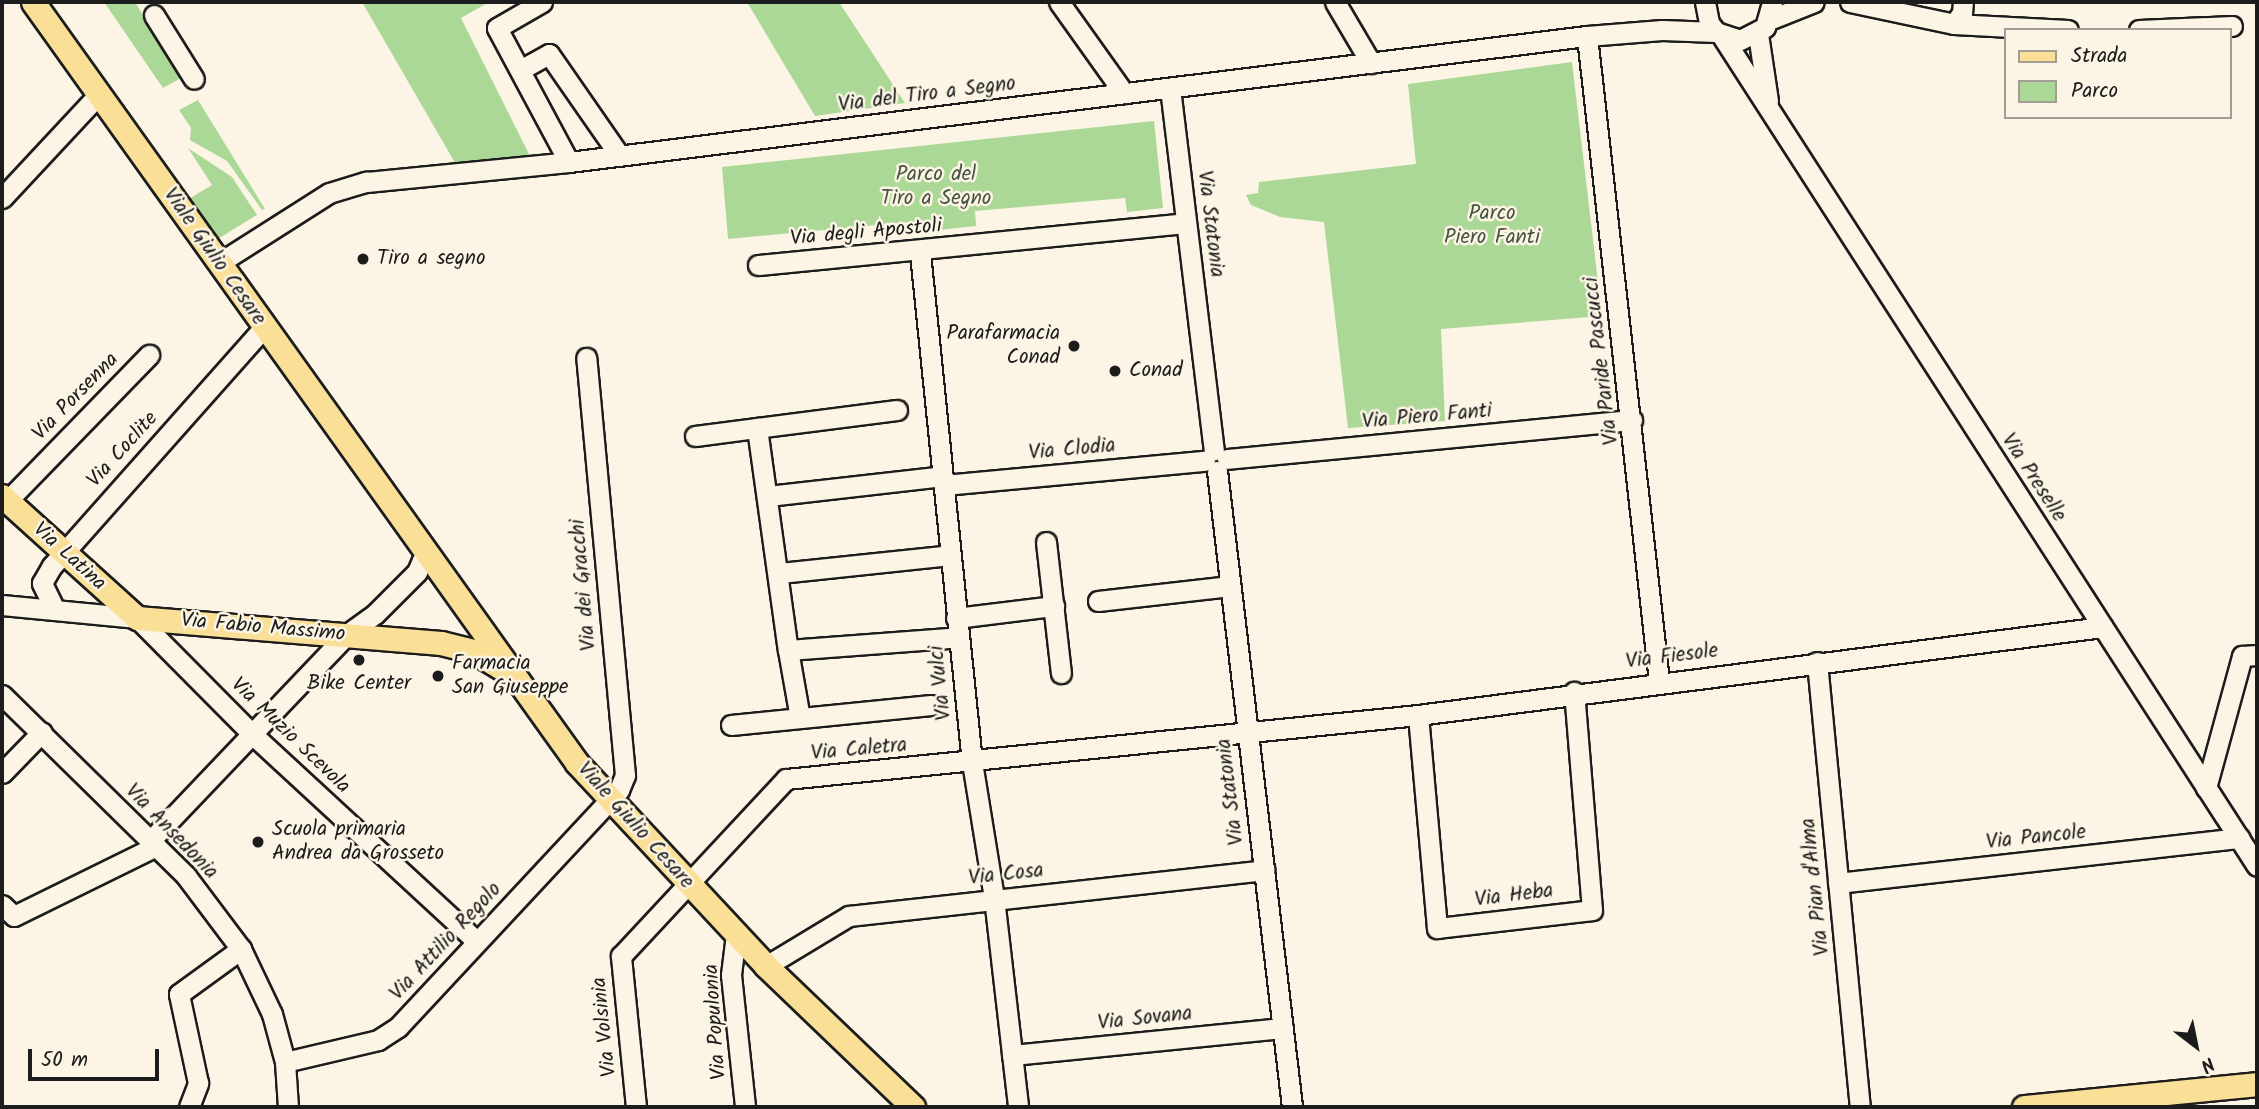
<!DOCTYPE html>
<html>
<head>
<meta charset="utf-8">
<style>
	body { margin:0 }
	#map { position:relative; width:2259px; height:1109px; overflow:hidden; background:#fcf5e5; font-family:Kalam,sans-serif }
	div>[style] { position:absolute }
	.green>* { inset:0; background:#abd896 }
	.roads { filter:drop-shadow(2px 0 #1c1c1c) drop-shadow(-2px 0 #1c1c1c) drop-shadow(0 2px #1c1c1c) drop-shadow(0 -2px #1c1c1c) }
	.minor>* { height:19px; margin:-9.5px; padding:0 9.5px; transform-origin:9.5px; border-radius:9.5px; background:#fcf5e5 }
	.major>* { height:23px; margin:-11.5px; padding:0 11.5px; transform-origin:11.5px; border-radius:11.5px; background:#fadf96 }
	.dots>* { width:19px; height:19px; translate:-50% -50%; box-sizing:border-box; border:4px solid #fcf5e5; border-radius:50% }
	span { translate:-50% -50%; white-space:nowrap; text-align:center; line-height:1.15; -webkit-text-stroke:5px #fcf5e5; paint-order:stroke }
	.street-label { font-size:21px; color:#1c1c1c }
	.park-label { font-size:21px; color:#475441 }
	.poi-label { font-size:21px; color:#1c1c1c }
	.left { translate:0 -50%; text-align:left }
	.right { translate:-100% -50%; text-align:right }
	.frame { position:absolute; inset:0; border:4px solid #1c1c1c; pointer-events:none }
	.legend { position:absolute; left:2004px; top:28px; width:228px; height:91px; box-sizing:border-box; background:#fcf5e5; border:2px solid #a29e95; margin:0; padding:9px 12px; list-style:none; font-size:21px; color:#1c1c1c }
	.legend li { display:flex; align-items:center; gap:14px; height:35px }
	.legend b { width:35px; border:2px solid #a29e95 }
	.north { position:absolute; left:2161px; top:1011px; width:70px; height:70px; -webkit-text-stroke:5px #fcf5e5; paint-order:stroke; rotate:148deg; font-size:19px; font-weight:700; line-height:28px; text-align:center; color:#1c1c1c }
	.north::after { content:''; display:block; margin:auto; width:24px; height:32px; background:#1c1c1c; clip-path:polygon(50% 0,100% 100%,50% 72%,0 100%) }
	.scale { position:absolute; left:28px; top:1049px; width:131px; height:32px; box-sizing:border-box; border:4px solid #1c1c1c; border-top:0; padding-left:9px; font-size:21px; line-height:24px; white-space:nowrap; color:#1c1c1c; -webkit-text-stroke:5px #fcf5e5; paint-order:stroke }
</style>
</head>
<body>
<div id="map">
	<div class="green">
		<i style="clip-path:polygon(104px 2px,135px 2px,181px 78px,163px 88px)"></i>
		<i style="clip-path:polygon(362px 2px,489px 2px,461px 18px,530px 156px,458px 168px)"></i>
		<i style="clip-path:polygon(747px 2px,839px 2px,905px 103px,815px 116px)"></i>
		<i style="clip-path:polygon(1572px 62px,1602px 316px,1441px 329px,1445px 421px,1348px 428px,1324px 222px,1280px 217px,1251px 205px,1246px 195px,1258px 193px,1259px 182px,1416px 164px,1408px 84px)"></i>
		<i style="clip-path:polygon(198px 100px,265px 209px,262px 210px,227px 161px,190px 140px,191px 128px,179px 110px)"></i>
		<i style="clip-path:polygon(1154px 121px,1163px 208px,1127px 212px,1125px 198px,975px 211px,976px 226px,910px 233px,909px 222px,728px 239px,722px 167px)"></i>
		<i style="clip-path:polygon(188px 148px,232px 177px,257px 215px,216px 240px,187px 200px,212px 185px)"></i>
	</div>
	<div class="roads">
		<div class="minor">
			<i style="left:542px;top:2px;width:52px;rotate:150deg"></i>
			<i style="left:497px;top:28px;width:152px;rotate:61.8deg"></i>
			<i style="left:1059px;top:2px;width:112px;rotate:54.5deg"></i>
			<i style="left:1335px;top:2px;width:71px;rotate:59.5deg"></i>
			<i style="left:1705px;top:2px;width:21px;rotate:79deg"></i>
			<i style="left:1709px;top:23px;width:11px;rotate:52deg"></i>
			<i style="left:1716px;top:32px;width:25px;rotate:18deg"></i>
			<i style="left:1740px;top:40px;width:28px;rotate:-27deg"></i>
			<i style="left:1765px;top:27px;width:26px;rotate:-74deg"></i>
			<i style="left:1850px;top:2px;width:106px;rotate:11.9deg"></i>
			<i style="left:1954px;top:24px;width:114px;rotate:3deg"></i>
			<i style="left:154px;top:15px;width:75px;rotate:58deg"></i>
			<i style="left:1769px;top:20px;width:48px;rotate:-21.8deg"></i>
			<i style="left:1954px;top:24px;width:14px;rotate:-54deg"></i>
			<i style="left:1962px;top:13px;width:11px;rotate:-85deg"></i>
			<i style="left:2139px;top:30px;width:93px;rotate:-2.5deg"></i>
			<i style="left:1758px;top:34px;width:68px;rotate:81.5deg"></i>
			<i style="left:1587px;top:36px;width:649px;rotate:83.63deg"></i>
			<i style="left:1722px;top:36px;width:987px;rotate:57.2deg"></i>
			<i style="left:520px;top:70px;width:33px;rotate:-29deg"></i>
			<i style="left:549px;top:54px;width:124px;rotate:55.2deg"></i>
			<i style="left:1170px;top:88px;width:365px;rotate:83.1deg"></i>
			<i style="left:2px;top:198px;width:142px;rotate:-47deg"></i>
			<i style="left:920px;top:253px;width:512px;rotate:84.17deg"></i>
			<i style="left:972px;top:762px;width:138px;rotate:80.8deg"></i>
			<i style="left:994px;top:898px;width:210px;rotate:83.4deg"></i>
			<i style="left:219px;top:263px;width:130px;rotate:-32.5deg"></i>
			<i style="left:329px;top:193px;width:39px;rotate:-17deg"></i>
			<i style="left:366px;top:182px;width:204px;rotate:-5.6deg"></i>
			<i style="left:569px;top:162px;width:1026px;rotate:-7.06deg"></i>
			<i style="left:1587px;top:36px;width:75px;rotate:-4.6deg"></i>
			<i style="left:1662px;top:30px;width:54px;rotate:2.1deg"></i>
			<i style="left:758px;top:265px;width:430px;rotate:-5.6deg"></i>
			<i style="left:897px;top:410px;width:141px;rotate:172.7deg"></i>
			<i style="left:757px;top:428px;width:224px;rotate:82.1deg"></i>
			<i style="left:788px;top:650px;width:171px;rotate:-4.3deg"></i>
			<i style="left:695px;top:436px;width:63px;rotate:-7.4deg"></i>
			<i style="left:1227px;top:459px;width:407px;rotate:-5.5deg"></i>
			<i style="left:1217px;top:471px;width:640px;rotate:83.27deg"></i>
			<i style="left:944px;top:485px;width:262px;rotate:-5.3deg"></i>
			<i style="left:768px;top:496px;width:176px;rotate:-6.5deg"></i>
			<i style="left:7px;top:501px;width:204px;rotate:-45.8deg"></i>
			<i style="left:1046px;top:542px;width:132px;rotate:83.5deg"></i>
			<i style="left:780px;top:573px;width:171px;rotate:-6deg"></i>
			<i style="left:1098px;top:601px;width:133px;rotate:-6.5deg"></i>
			<i style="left:2px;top:605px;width:136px;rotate:5.5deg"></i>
			<i style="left:137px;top:618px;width:165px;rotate:45.2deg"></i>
			<i style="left:253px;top:735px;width:304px;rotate:42.7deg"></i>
			<i style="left:55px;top:610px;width:30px;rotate:-116deg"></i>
			<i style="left:42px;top:583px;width:20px;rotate:-60deg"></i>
			<i style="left:52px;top:566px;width:319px;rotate:-48.4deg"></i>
			<i style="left:956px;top:618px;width:99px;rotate:-7deg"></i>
			<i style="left:788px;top:650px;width:69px;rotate:80deg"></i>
			<i style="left:1817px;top:662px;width:447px;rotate:84.5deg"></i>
			<i style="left:2px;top:695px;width:258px;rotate:44.5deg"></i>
			<i style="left:186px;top:876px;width:91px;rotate:53deg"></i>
			<i style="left:241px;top:949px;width:72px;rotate:64.5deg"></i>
			<i style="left:272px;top:1014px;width:50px;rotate:74.8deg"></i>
			<i style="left:285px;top:1062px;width:45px;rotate:86.2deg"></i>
			<i style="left:1418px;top:715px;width:214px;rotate:84.9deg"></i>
			<i style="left:1437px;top:928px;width:156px;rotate:-6.6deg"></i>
			<i style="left:1592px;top:910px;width:219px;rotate:-94.7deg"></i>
			<i style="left:731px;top:725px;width:201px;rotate:-5.7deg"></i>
			<i style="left:2px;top:773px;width:57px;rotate:-45.7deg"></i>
			<i style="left:2206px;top:788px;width:137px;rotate:-74.7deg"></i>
			<i style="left:2242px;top:656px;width:15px;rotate:-4deg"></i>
			<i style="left:150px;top:841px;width:284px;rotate:-46.4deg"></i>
			<i style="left:346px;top:635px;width:36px;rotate:-36deg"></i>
			<i style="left:375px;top:614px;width:59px;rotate:-45deg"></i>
			<i style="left:417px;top:572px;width:13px;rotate:-67deg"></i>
			<i style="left:1838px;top:883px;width:404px;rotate:-6.4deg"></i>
			<i style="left:2px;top:905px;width:16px;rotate:43deg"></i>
			<i style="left:14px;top:916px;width:158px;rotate:-26.2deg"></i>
			<i style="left:736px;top:934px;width:41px;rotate:97deg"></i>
			<i style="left:731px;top:975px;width:133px;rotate:83.9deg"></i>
			<i style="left:766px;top:966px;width:97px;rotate:-31.1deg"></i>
			<i style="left:849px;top:916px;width:418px;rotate:-6.3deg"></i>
			<i style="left:1012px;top:1055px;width:272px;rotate:-5.7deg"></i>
			<i style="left:285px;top:1062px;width:96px;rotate:-13.3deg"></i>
			<i style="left:378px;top:1040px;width:24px;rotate:-33deg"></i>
			<i style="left:398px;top:1027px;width:324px;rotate:-47deg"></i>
			<i style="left:619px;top:790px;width:16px;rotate:-68deg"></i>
			<i style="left:625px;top:775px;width:419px;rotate:-95.3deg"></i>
			<i style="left:189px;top:1107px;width:26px;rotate:-69deg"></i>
			<i style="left:198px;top:1083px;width:91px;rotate:-102.1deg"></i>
			<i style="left:179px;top:994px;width:77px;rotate:-36deg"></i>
			<i style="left:636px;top:1107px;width:152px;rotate:-95.7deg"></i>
			<i style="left:621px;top:956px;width:242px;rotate:-47deg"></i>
			<i style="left:786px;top:779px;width:635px;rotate:-5.78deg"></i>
			<i style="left:1418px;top:715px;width:690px;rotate:-7.33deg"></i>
		</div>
		<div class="major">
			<i style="left:33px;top:2px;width:935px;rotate:54.44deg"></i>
			<i style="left:577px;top:763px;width:277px;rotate:47deg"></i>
			<i style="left:766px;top:966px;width:204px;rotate:43.8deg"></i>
			<i style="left:2px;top:496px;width:182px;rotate:42.1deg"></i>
			<i style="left:137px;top:618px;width:305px;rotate:4.7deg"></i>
			<i style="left:441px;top:643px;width:33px;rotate:14deg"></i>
			<i style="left:473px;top:651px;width:37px;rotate:31deg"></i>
			<i style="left:2024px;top:1107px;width:234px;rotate:-5.6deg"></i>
		</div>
	</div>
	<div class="dots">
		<i style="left:363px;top:259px;background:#1c1c1c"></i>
		<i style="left:1074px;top:346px;background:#1c1c1c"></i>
		<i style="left:1115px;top:371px;background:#1c1c1c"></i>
		<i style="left:359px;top:660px;background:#1c1c1c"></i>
		<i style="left:438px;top:676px;background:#1c1c1c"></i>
		<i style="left:258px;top:842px;background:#1c1c1c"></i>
	</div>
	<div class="street-label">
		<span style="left:927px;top:95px;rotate:-7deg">Via del Tiro a Segno</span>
		<span style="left:1210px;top:224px;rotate:83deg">Via Statonia</span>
		<span style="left:866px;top:233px;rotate:-5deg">Via degli Apostoli</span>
		<span style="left:214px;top:257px;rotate:55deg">Viale Giulio Cesare</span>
		<span style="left:1602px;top:361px;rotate:-97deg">Via Paride Pascucci</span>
		<span style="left:76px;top:397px;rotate:-46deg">Via Porsenna</span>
		<span style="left:1427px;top:417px;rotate:-5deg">Via Piero Fanti</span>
		<span style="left:123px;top:450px;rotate:-48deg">Via Coclite</span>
		<span style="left:1072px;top:450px;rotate:-5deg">Via Clodia</span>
		<span style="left:2033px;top:478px;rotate:57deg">Via Preselle</span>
		<span style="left:69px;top:557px;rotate:42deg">Via Latina</span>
		<span style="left:584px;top:585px;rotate:-95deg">Via dei Gracchi</span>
		<span style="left:263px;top:628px;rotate:5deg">Via Fabio Massimo</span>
		<span style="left:1672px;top:657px;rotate:-7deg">Via Fiesole</span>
		<span style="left:941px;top:683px;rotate:-96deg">Via Vulci</span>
		<span style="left:290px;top:736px;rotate:44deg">Via Muzio Scevola</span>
		<span style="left:859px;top:750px;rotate:-5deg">Via Caletra</span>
		<span style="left:1231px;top:792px;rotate:-97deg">Via Statonia</span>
		<span style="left:635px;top:826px;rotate:48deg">Viale Giulio Cesare</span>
		<span style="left:171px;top:832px;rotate:46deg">Via Ansedonia</span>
		<span style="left:2036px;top:838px;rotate:-6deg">Via Pancole</span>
		<span style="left:1006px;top:875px;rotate:-6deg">Via Cosa</span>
		<span style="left:1816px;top:887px;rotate:-96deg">Via Pian d'Alma</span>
		<span style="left:1514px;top:896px;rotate:-7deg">Via Heba</span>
		<span style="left:446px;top:942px;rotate:-47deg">Via Attilio Regolo</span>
		<span style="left:1145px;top:1019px;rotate:-6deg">Via Sovana</span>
		<span style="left:716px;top:1022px;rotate:-94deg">Via Populonia</span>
		<span style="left:605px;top:1027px;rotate:-96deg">Via Volsinia</span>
	</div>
	<div class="park-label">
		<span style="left:936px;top:187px">Parco del<br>Tiro a Segno</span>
		<span style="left:1492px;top:226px">Parco<br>Piero Fanti</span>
	</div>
	<div class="poi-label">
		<span class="left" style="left:377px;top:259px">Tiro a segno</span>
		<span class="right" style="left:1060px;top:346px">Parafarmacia<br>Conad</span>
		<span class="left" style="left:1129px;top:371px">Conad</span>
		<span class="left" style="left:452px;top:676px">Farmacia<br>San Giuseppe</span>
		<span style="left:359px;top:684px">Bike Center</span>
		<span class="left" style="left:272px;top:842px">Scuola primaria<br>Andrea da Grosseto</span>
	</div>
	<div class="frame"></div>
	<ul class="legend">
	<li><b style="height:9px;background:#fadf96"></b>Strada</li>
	<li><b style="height:19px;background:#abd896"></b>Parco</li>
	</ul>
	<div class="north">N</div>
	<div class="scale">50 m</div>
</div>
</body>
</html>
